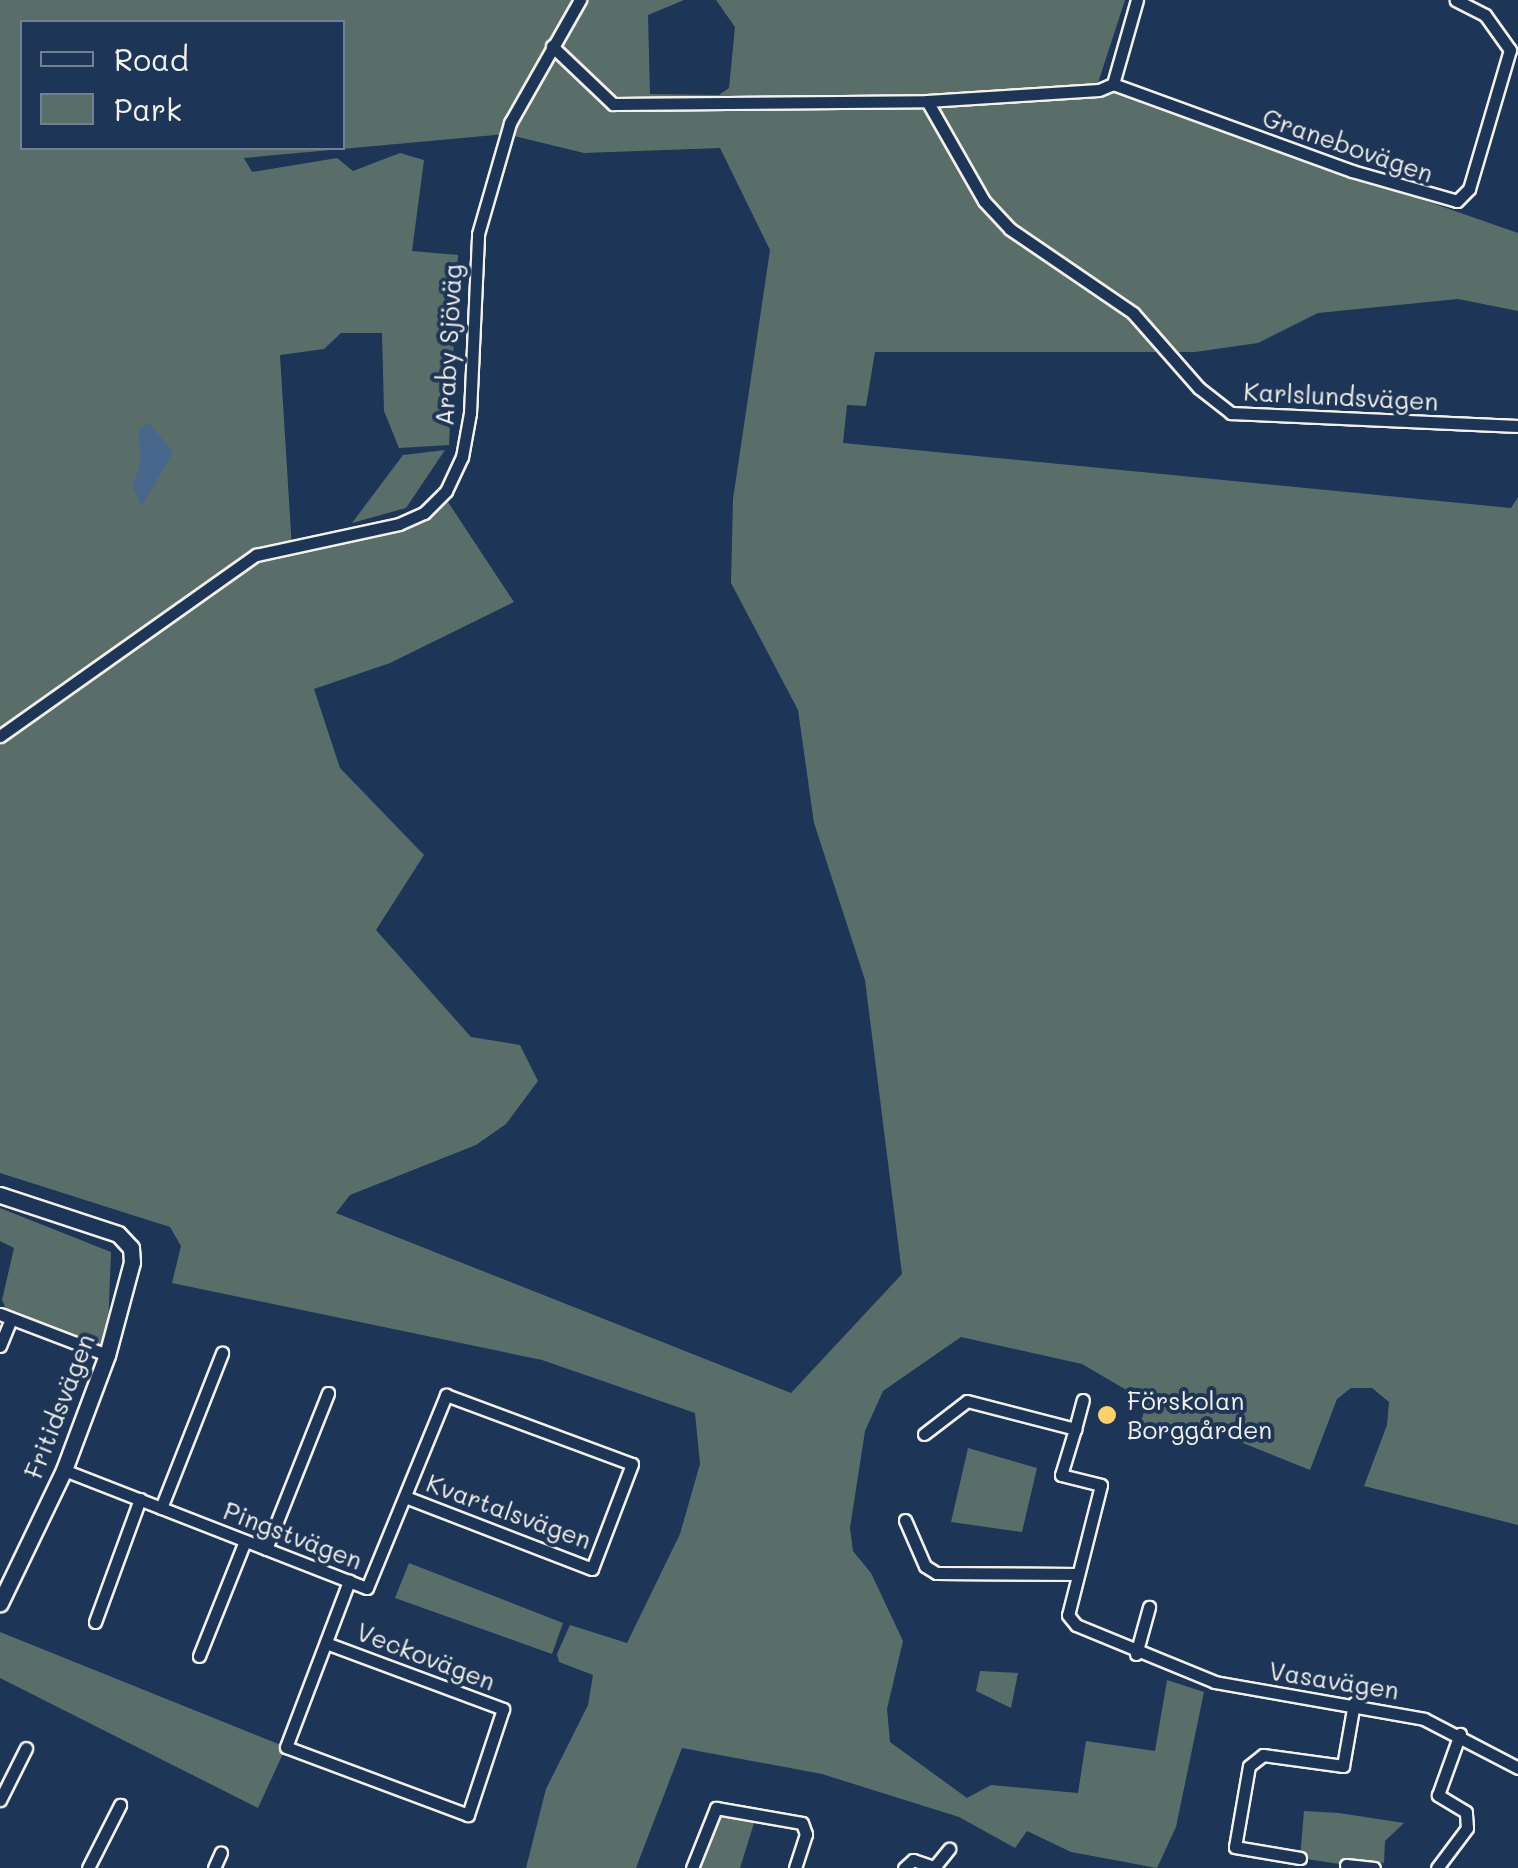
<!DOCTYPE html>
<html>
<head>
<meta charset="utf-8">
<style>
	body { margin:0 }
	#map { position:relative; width:1518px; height:1868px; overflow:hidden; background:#1d3557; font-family:Mali,sans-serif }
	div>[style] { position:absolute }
	.green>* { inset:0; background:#5a6e69 }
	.water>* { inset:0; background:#47678d }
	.roads { filter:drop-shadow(2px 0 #f4f1e8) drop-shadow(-2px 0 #f4f1e8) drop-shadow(0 2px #f4f1e8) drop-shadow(0 -2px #f4f1e8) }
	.minor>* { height:11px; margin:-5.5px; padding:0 5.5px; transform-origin:5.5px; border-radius:5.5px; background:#1d3557 }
	.tertiary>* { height:15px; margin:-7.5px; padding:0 7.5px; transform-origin:7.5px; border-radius:7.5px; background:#1d3557 }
	.dots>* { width:28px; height:28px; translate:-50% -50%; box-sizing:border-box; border:5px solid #1d3557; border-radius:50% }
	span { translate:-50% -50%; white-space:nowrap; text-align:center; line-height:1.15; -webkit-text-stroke:8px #1d3557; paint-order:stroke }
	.street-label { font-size:25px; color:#f4f1e8 }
	.poi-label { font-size:25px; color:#f4f1e8 }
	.left { translate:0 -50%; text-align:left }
	.legend { position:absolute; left:20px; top:20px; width:325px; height:130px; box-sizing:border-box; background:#1d3557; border:2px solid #738091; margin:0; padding:12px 18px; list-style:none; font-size:30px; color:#f4f1e8 }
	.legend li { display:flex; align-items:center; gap:20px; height:50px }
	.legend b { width:50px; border:2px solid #738091 }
</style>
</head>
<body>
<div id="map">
	<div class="green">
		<i style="clip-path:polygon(evenodd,0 0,684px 0,648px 15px,650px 94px,719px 95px,729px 88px,735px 27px,716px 0,1125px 0,1097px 86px,1518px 233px,1518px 311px,1458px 299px,1318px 313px,1258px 343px,1195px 352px,875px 352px,866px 406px,847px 405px,843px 443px,1511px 508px,1518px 497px,1518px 1525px,1364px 1486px,1387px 1425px,1389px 1402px,1372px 1388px,1351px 1388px,1337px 1399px,1310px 1470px,1223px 1435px,1172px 1428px,1152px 1439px,1140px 1425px,1147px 1402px,1082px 1364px,961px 1337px,883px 1391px,865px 1431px,850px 1528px,853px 1551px,871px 1573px,903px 1641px,887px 1709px,890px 1742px,967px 1798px,991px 1785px,1078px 1793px,1086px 1741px,1155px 1751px,1167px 1680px,1204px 1692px,1176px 1827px,1157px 1868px,1071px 1852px,1027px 1831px,1015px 1848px,959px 1817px,822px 1774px,682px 1748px,636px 1868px,526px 1868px,546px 1789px,588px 1705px,593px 1675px,559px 1662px,557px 1654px,570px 1625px,627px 1643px,680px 1534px,700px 1464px,695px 1413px,542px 1360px,172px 1283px,181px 1246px,170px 1227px,0 1173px,0 0,22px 22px,342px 22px,342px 148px,22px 148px,22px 22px,0 0,506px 134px,584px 153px,720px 148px,770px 250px,733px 499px,731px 583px,798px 710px,814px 823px,865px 980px,902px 1274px,791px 1393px,336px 1213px,350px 1195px,476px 1145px,506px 1124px,538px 1081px,520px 1045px,471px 1037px,376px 930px,424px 855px,340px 768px,314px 689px,390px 663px,514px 602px,446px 499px,411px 526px,292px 549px,280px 355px,324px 349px,341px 333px,382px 333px,384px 411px,399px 448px,449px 445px,458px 255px,412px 251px,424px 160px,400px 153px,353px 171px,337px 158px,252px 172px,244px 158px,506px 134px)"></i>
		<i style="clip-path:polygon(445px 450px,406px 508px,352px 523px,403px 455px)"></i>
		<i style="clip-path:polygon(0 1208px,111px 1252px,107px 1355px,11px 1319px,2px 1300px,14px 1248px,0 1241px)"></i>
		<i style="clip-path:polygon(968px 1448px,1037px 1468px,1022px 1532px,951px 1522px)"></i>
		<i style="clip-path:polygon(409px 1563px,563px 1623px,552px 1654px,395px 1598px)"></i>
		<i style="clip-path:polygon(0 1632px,286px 1747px,258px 1808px,0 1678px)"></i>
		<i style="clip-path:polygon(980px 1671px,1018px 1673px,1011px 1708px,976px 1691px)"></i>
		<i style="clip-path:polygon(1304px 1811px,1339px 1813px,1404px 1823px,1385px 1841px,1384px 1863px,1348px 1858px,1346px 1865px,1300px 1858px)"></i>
		<i style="clip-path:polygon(720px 1815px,755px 1820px,740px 1868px,697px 1868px)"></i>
	</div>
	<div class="water">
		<i style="clip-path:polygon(149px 423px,173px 452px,142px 506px,132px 486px,141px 461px,138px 429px)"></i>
	</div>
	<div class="roads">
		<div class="minor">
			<i style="left:552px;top:46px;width:84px;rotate:43.6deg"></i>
			<i style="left:613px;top:104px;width:314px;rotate:-0.5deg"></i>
			<i style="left:927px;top:101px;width:172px;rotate:-3.7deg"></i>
			<i style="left:1099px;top:90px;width:15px;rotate:-23deg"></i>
			<i style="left:1113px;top:84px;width:87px;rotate:-74.1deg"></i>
			<i style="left:1113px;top:84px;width:254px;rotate:20deg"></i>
			<i style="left:1352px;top:171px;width:109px;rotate:15.9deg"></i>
			<i style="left:1457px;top:201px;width:17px;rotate:-45deg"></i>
			<i style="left:1469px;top:189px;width:145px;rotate:-73.6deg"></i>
			<i style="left:1510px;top:50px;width:43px;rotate:-125.5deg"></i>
			<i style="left:1485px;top:15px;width:33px;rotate:-153deg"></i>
			<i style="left:927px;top:101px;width:115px;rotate:60.3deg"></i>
			<i style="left:984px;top:201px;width:38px;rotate:47deg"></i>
			<i style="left:1010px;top:229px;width:149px;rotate:34.3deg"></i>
			<i style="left:1133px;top:313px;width:100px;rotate:48.7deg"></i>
			<i style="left:1199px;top:388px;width:41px;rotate:38deg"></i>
			<i style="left:1231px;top:413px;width:287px;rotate:2.6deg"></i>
			<i style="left:0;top:736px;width:314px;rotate:-35.3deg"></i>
			<i style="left:256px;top:555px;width:146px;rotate:-12.2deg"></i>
			<i style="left:399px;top:524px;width:27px;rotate:-24deg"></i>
			<i style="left:424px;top:513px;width:31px;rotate:-45deg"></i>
			<i style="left:446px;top:491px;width:38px;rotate:-65deg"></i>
			<i style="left:462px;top:457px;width:45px;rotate:-79.7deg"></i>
			<i style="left:470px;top:413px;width:179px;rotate:-87.4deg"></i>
			<i style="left:478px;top:234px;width:116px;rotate:-73.9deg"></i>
			<i style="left:510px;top:123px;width:142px;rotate:-60.4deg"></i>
			<i style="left:0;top:1314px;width:115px;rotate:21deg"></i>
			<i style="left:0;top:1346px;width:29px;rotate:-68deg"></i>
			<i style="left:1075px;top:1429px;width:30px;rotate:-75deg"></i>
			<i style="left:924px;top:1434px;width:54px;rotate:-37.5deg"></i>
			<i style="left:967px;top:1401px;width:112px;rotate:14.5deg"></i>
			<i style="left:1075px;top:1429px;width:48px;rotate:106.9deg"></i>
			<i style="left:1061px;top:1475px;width:41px;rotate:14deg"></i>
			<i style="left:1101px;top:1485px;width:134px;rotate:104.2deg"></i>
			<i style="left:1068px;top:1615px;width:13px;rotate:51deg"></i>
			<i style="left:1076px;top:1625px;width:150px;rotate:22.3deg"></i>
			<i style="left:1215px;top:1682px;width:212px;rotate:10deg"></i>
			<i style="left:1424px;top:1719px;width:106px;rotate:27.5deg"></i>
			<i style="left:64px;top:1470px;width:325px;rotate:21.3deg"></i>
			<i style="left:367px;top:1588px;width:209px;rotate:-67.7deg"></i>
			<i style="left:446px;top:1395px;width:198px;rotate:20.4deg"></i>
			<i style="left:632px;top:1464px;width:112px;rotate:110.9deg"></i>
			<i style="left:592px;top:1569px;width:200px;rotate:-158.9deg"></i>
			<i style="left:161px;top:1508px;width:167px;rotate:-68.5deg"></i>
			<i style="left:905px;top:1520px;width:50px;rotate:66.5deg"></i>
			<i style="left:925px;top:1566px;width:13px;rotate:32deg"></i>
			<i style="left:936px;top:1573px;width:142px;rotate:0.4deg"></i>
			<i style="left:266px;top:1549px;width:168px;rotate:-68.3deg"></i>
			<i style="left:95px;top:1622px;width:131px;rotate:-69.9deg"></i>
			<i style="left:326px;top:1643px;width:189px;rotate:20.4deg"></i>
			<i style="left:503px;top:1709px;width:112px;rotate:108.3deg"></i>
			<i style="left:468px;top:1815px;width:194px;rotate:-159.5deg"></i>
			<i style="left:286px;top:1747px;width:178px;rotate:-69.2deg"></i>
			<i style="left:1136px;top:1654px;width:49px;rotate:-74.5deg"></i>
			<i style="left:199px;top:1656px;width:124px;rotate:-68.2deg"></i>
			<i style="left:0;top:1800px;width:58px;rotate:-63.4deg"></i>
			<i style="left:1300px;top:1858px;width:66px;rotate:-170.4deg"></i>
			<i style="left:1235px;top:1847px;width:82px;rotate:-80.2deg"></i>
			<i style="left:1249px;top:1766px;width:18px;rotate:-38deg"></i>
			<i style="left:1263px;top:1755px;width:81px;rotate:7.8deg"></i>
			<i style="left:1343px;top:1766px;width:64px;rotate:-80.1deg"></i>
			<i style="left:936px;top:1865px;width:21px;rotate:-51deg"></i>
			<i style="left:1346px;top:1865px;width:28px;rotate:6deg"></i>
			<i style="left:88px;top:1868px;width:71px;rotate:-63.1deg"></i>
			<i style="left:214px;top:1868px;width:17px;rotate:-66deg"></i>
			<i style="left:692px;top:1868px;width:65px;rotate:-68.2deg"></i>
			<i style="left:716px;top:1808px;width:87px;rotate:9.9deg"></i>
			<i style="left:802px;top:1823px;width:12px;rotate:70deg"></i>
			<i style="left:806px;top:1834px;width:36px;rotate:108deg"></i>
			<i style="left:904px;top:1868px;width:12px;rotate:-42deg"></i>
			<i style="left:913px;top:1860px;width:24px;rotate:19deg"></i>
			<i style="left:1437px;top:1868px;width:50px;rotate:-53.1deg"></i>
			<i style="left:1467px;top:1828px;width:16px;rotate:-94deg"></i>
			<i style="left:1466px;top:1812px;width:33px;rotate:-149deg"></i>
			<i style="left:1438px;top:1795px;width:65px;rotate:-70.2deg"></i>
		</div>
		<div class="tertiary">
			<i style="left:0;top:1195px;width:124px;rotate:18.3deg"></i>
			<i style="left:118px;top:1234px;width:19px;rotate:47deg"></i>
			<i style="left:131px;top:1248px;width:14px;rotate:86deg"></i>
			<i style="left:132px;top:1262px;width:96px;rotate:105deg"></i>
			<i style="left:107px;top:1355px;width:123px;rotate:110.5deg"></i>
			<i style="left:64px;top:1470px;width:148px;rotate:115.7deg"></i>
		</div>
	</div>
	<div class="dots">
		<i style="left:1107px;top:1415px;background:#ffd166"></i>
	</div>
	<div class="street-label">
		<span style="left:1348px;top:145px;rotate:19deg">Granebovägen</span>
		<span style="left:448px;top:345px;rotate:-87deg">Araby Sjöväg</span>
		<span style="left:1341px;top:396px;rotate:3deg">Karlslundsvägen</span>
		<span style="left:59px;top:1406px;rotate:-69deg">Fritidsvägen</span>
		<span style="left:509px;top:1511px;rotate:20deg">Kvartalsvägen</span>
		<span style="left:293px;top:1535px;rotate:21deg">Pingstvägen</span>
		<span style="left:426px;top:1656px;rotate:21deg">Veckovägen</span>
		<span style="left:1334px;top:1680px;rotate:9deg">Vasavägen</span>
	</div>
	<div class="poi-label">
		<span class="left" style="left:1127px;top:1415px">Förskolan<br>Borggården</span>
	</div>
	<ul class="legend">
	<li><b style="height:12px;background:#1d3557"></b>Road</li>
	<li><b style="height:28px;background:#5a6e69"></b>Park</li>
	</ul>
</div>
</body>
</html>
